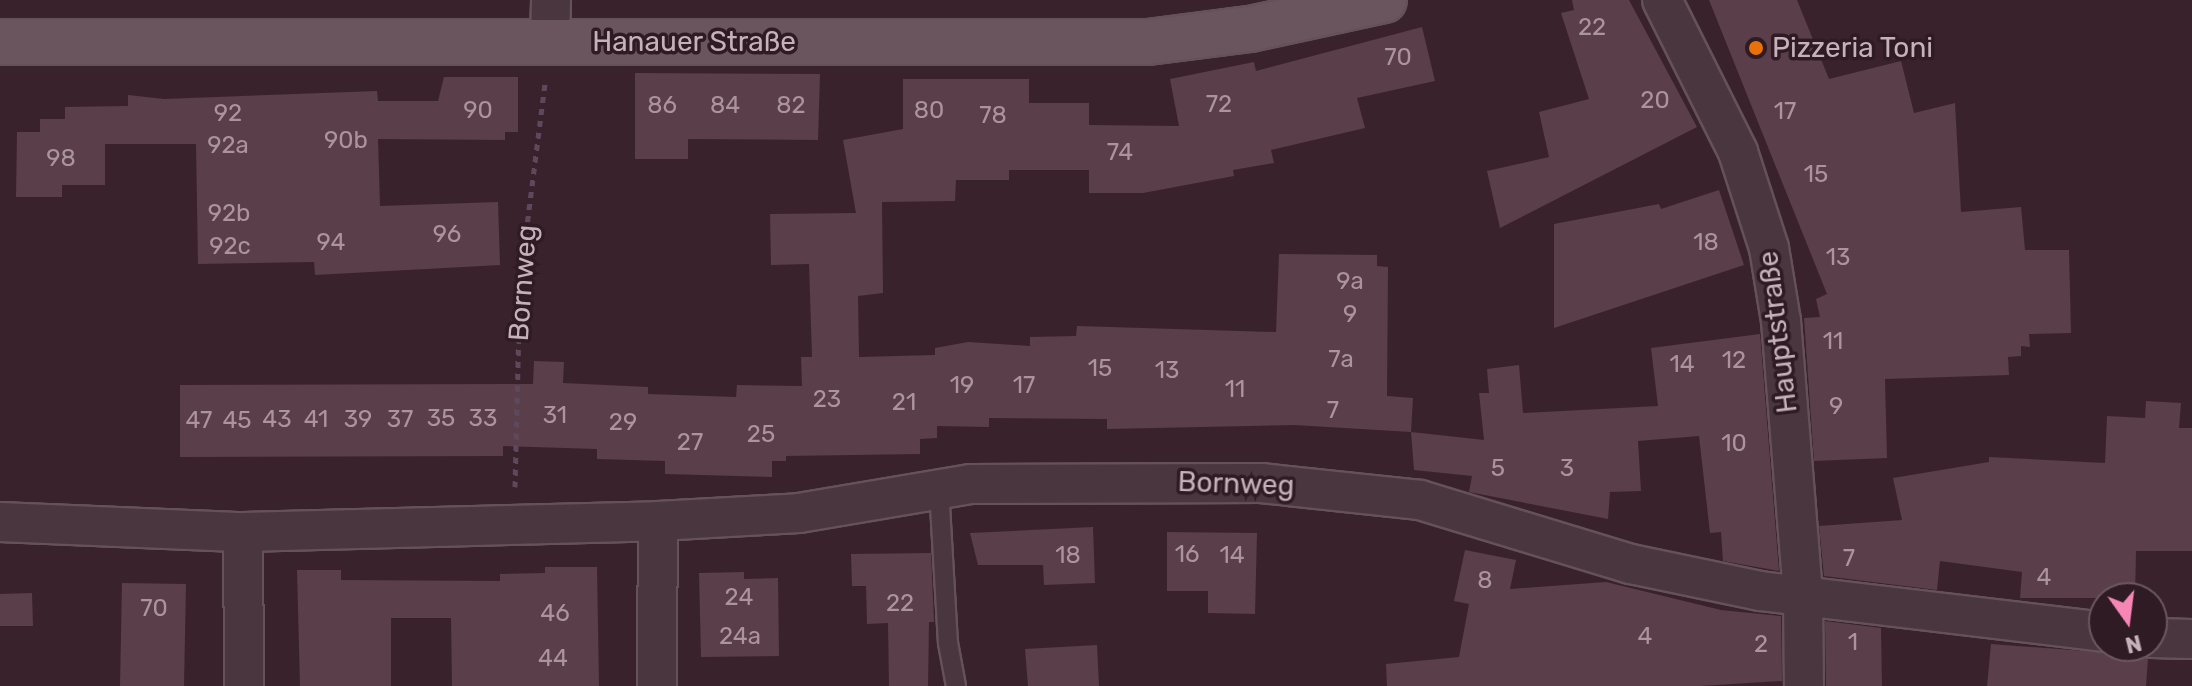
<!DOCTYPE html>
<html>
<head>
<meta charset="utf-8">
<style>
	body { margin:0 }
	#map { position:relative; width:2192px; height:686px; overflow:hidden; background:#3a222d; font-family:Rubik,sans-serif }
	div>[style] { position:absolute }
	.building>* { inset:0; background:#5a3e4a }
	.path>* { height:5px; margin-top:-2.5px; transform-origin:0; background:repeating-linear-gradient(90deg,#5e495c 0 6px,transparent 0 12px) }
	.roads { filter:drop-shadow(2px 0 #65515a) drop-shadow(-2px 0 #65515a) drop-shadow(0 2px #65515a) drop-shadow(0 -2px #65515a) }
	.service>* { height:18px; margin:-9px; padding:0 9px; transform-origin:9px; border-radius:9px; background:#4a363f }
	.minor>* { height:38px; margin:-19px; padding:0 19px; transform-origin:19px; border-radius:19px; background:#4a363f }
	.primary>* { height:44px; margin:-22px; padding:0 22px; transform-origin:22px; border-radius:22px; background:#6a545e }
	.dots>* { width:22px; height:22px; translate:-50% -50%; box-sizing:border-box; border:4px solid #2f1b24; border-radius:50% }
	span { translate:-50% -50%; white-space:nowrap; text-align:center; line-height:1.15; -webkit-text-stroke:7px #2f1b24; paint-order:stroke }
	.number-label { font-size:24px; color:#ab949e }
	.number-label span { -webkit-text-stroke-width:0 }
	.street-label { font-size:28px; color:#c6b1ba }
	.poi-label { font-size:28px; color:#c6b1ba }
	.left { translate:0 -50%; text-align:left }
	.north { position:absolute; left:2088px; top:582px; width:80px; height:80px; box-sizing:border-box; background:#2f1b24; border:2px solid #6b5760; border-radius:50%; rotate:166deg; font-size:22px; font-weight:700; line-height:32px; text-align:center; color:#c6b1ba }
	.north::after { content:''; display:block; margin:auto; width:28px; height:36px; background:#f686b6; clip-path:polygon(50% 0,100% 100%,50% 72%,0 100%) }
</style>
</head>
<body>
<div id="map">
	<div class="building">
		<i style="clip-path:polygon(1572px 0,1629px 0,1697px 127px,1500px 228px,1487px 171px,1549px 157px,1539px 112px,1589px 99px,1561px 13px,1574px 10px)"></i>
		<i style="clip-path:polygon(1709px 0,1797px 0,1829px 79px,1901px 61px,1914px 113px,1955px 103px,1961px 212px,2021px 207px,2025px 250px,2069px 250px,2071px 333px,2029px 334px,2030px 347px,2021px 346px,2021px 356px,2008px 357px,2009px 375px,1885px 379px,1887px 458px,1814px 461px,1804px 318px,1820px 317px,1816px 299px,1827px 294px)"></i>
		<i style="clip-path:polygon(1422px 27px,1435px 81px,1357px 98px,1365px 128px,1271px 150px,1274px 163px,1233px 170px,1234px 176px,1143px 193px,1089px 193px,1089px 170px,1009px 170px,1009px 180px,956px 180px,955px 201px,882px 202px,883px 293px,858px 296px,859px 357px,935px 355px,935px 348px,968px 342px,1030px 346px,1030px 337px,1076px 336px,1077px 326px,1276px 332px,1279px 254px,1377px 255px,1377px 266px,1388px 267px,1387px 396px,1413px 398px,1411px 432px,1294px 425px,1107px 429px,1107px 419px,989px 418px,989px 427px,937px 426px,937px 438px,920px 439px,920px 454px,786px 456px,786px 461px,772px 461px,772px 477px,665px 474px,665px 461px,597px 459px,597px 449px,503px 446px,503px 456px,180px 457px,180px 385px,533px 384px,534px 361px,564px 362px,563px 383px,648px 387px,648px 394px,736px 397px,737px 385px,802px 386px,801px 357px,812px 357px,809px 264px,771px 265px,770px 214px,856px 213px,843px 140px,903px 129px,903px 79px,1029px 79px,1029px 103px,1089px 103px,1089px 125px,1179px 126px,1170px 79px,1254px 62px,1256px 71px)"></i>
		<i style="clip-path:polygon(635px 73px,820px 74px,818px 140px,688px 139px,688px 159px,635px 159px)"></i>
		<i style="clip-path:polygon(444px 77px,518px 77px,518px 132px,505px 132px,505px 140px,378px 139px,380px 206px,498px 202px,500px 265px,315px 275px,314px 262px,198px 264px,196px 144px,105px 144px,105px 185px,62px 185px,62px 197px,16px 197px,17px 132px,40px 132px,40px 119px,65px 119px,65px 107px,128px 106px,128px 95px,164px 99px,377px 91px,378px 101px,438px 101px)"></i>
		<i style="clip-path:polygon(1719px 190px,1744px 265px,1554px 328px,1554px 224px,1659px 204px,1661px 209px)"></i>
		<i style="clip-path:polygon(1760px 334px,1779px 571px,1723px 561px,1721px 532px,1710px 533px,1699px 436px,1638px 441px,1641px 491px,1610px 492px,1608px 519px,1469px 492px,1472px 476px,1414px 470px,1411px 432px,1484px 440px,1479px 393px,1489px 393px,1487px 369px,1519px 365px,1523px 413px,1658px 406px,1651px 348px)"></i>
		<i style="clip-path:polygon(2146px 401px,2181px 403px,2179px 428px,2192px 428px,2192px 551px,2136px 551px,2135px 598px,2020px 598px,2022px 572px,1940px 561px,1937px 590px,1824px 576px,1819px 526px,1902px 520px,1893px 478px,1989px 462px,1989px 457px,2105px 463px,2107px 416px,2145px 418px)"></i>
		<i style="clip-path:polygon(1093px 527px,1095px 583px,1044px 585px,1043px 565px,978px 565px,970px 533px)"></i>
		<i style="clip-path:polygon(1167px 532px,1257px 533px,1255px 614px,1208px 613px,1208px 591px,1167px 591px)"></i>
		<i style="clip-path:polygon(1465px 550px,1516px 560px,1510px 589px,1606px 582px,1721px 610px,1781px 616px,1782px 681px,1700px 686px,1387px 686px,1386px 664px,1459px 657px,1469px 604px,1454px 601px)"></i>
		<i style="clip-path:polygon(931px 553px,934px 622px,929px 622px,928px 686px,889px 686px,888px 623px,867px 624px,866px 586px,852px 586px,851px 554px)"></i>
		<i style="clip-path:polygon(545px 567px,597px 567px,599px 686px,452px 686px,451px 618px,391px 618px,391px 686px,300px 686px,297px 570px,341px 570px,341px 580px,500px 581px,500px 574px,545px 573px)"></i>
		<i style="clip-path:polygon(744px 572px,744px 579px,778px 578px,779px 656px,701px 657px,699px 573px)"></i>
		<i style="clip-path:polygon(122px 583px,186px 584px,184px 686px,120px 686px)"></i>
		<i style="clip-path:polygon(32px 593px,33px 626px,0 626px,0 594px)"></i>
		<i style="clip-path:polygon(1825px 621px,1881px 628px,1882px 686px,1826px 686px)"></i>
		<i style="clip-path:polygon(1991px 644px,2139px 655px,2148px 659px,2146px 686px,1987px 686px)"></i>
		<i style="clip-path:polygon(1097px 645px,1099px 686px,1028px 686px,1025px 649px)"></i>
	</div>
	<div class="path">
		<i style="left:515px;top:487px;width:206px;rotate:-88.6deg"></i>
		<i style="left:520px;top:281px;width:200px;rotate:-82.8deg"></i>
	</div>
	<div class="roads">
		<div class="service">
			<i style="left:939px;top:488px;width:155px;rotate:86.7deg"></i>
			<i style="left:948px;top:643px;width:44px;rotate:79.5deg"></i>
		</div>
		<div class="minor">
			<i style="left:1662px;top:0;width:170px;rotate:63.4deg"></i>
			<i style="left:1738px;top:152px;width:101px;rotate:72.1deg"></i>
			<i style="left:1769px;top:248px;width:74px;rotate:80.7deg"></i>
			<i style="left:1781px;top:321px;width:276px;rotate:85.4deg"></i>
			<i style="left:1803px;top:596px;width:90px;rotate:89.4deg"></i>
			<i style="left:550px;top:42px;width:42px;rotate:-88.6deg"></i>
			<i style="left:0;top:522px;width:243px;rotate:2.4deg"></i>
			<i style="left:243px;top:532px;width:415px;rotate:-1.5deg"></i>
			<i style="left:658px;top:521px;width:141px;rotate:-3.2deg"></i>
			<i style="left:799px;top:513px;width:174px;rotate:-9.6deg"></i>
			<i style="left:971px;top:484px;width:290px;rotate:-0.2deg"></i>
			<i style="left:1261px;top:483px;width:160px;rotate:6.1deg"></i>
			<i style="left:1420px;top:500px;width:220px;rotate:16.9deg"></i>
			<i style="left:1631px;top:564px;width:132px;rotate:11.8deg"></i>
			<i style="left:1760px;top:591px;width:346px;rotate:6.8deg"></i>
			<i style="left:243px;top:532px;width:154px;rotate:89.6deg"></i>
			<i style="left:2152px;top:638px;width:40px;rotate:1.4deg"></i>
			<i style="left:657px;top:686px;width:165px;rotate:-89.7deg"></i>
		</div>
		<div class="primary">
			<i style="left:0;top:42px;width:1148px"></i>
			<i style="left:1148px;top:42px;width:103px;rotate:-7.3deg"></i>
			<i style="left:1250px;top:29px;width:137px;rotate:-12.2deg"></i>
		</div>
	</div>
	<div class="dots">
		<i style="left:1756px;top:48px;background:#e8710a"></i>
	</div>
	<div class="number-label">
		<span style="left:1592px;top:28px">22</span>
		<span style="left:1398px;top:58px">70</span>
		<span style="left:1655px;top:101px">20</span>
		<span style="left:1219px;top:105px">72</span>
		<span style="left:662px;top:106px">86</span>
		<span style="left:725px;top:106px">84</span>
		<span style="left:791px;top:106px">82</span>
		<span style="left:478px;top:111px">90</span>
		<span style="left:929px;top:111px">80</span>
		<span style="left:1785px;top:112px">17</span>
		<span style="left:228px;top:114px">92</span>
		<span style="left:993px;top:116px">78</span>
		<span style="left:346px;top:141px">90b</span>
		<span style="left:228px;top:146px">92a</span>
		<span style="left:1120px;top:153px">74</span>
		<span style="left:61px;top:159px">98</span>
		<span style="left:1816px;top:175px">15</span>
		<span style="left:229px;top:214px">92b</span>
		<span style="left:447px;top:235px">96</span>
		<span style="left:331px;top:243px">94</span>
		<span style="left:1706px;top:243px">18</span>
		<span style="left:230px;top:247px">92c</span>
		<span style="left:1838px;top:258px">13</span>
		<span style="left:1350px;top:282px">9a</span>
		<span style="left:1350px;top:315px">9</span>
		<span style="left:1833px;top:342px">11</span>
		<span style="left:1341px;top:360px">7a</span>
		<span style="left:1734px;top:361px">12</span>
		<span style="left:1682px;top:365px">14</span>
		<span style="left:1100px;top:369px">15</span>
		<span style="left:1167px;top:371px">13</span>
		<span style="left:962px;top:386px">19</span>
		<span style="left:1024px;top:386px">17</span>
		<span style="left:1235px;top:390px">11</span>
		<span style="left:827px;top:400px">23</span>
		<span style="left:904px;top:403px">21</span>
		<span style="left:1836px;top:407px">9</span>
		<span style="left:1333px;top:411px">7</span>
		<span style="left:555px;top:416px">31</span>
		<span style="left:441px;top:419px">35</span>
		<span style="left:483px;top:419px">33</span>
		<span style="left:277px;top:420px">43</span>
		<span style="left:316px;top:420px">41</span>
		<span style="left:358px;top:420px">39</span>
		<span style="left:400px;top:420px">37</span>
		<span style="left:199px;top:421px">47</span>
		<span style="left:237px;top:421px">45</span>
		<span style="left:623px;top:423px">29</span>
		<span style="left:761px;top:435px">25</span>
		<span style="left:690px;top:443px">27</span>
		<span style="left:1734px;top:444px">10</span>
		<span style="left:1498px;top:469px">5</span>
		<span style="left:1567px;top:469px">3</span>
		<span style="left:1187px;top:555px">16</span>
		<span style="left:1068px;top:556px">18</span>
		<span style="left:1232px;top:556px">14</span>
		<span style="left:1849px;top:559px">7</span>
		<span style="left:2044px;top:578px">4</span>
		<span style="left:1485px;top:581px">8</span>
		<span style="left:739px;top:598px">24</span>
		<span style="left:900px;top:604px">22</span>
		<span style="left:154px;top:609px">70</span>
		<span style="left:555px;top:614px">46</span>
		<span style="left:740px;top:637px">24a</span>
		<span style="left:1645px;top:637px">4</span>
		<span style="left:1853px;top:643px">1</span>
		<span style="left:1761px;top:645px">2</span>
		<span style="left:553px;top:659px">44</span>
	</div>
	<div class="street-label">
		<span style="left:694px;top:42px">Hanauer Straße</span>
		<span style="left:523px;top:283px;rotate:-86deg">Bornweg</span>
		<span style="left:1778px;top:332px;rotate:-97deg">Hauptstraße</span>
		<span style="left:1236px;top:484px;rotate:2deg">Bornweg</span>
	</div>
	<div class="poi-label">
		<span class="left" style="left:1772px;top:48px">Pizzeria Toni</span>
	</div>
	<div class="north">N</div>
</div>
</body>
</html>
